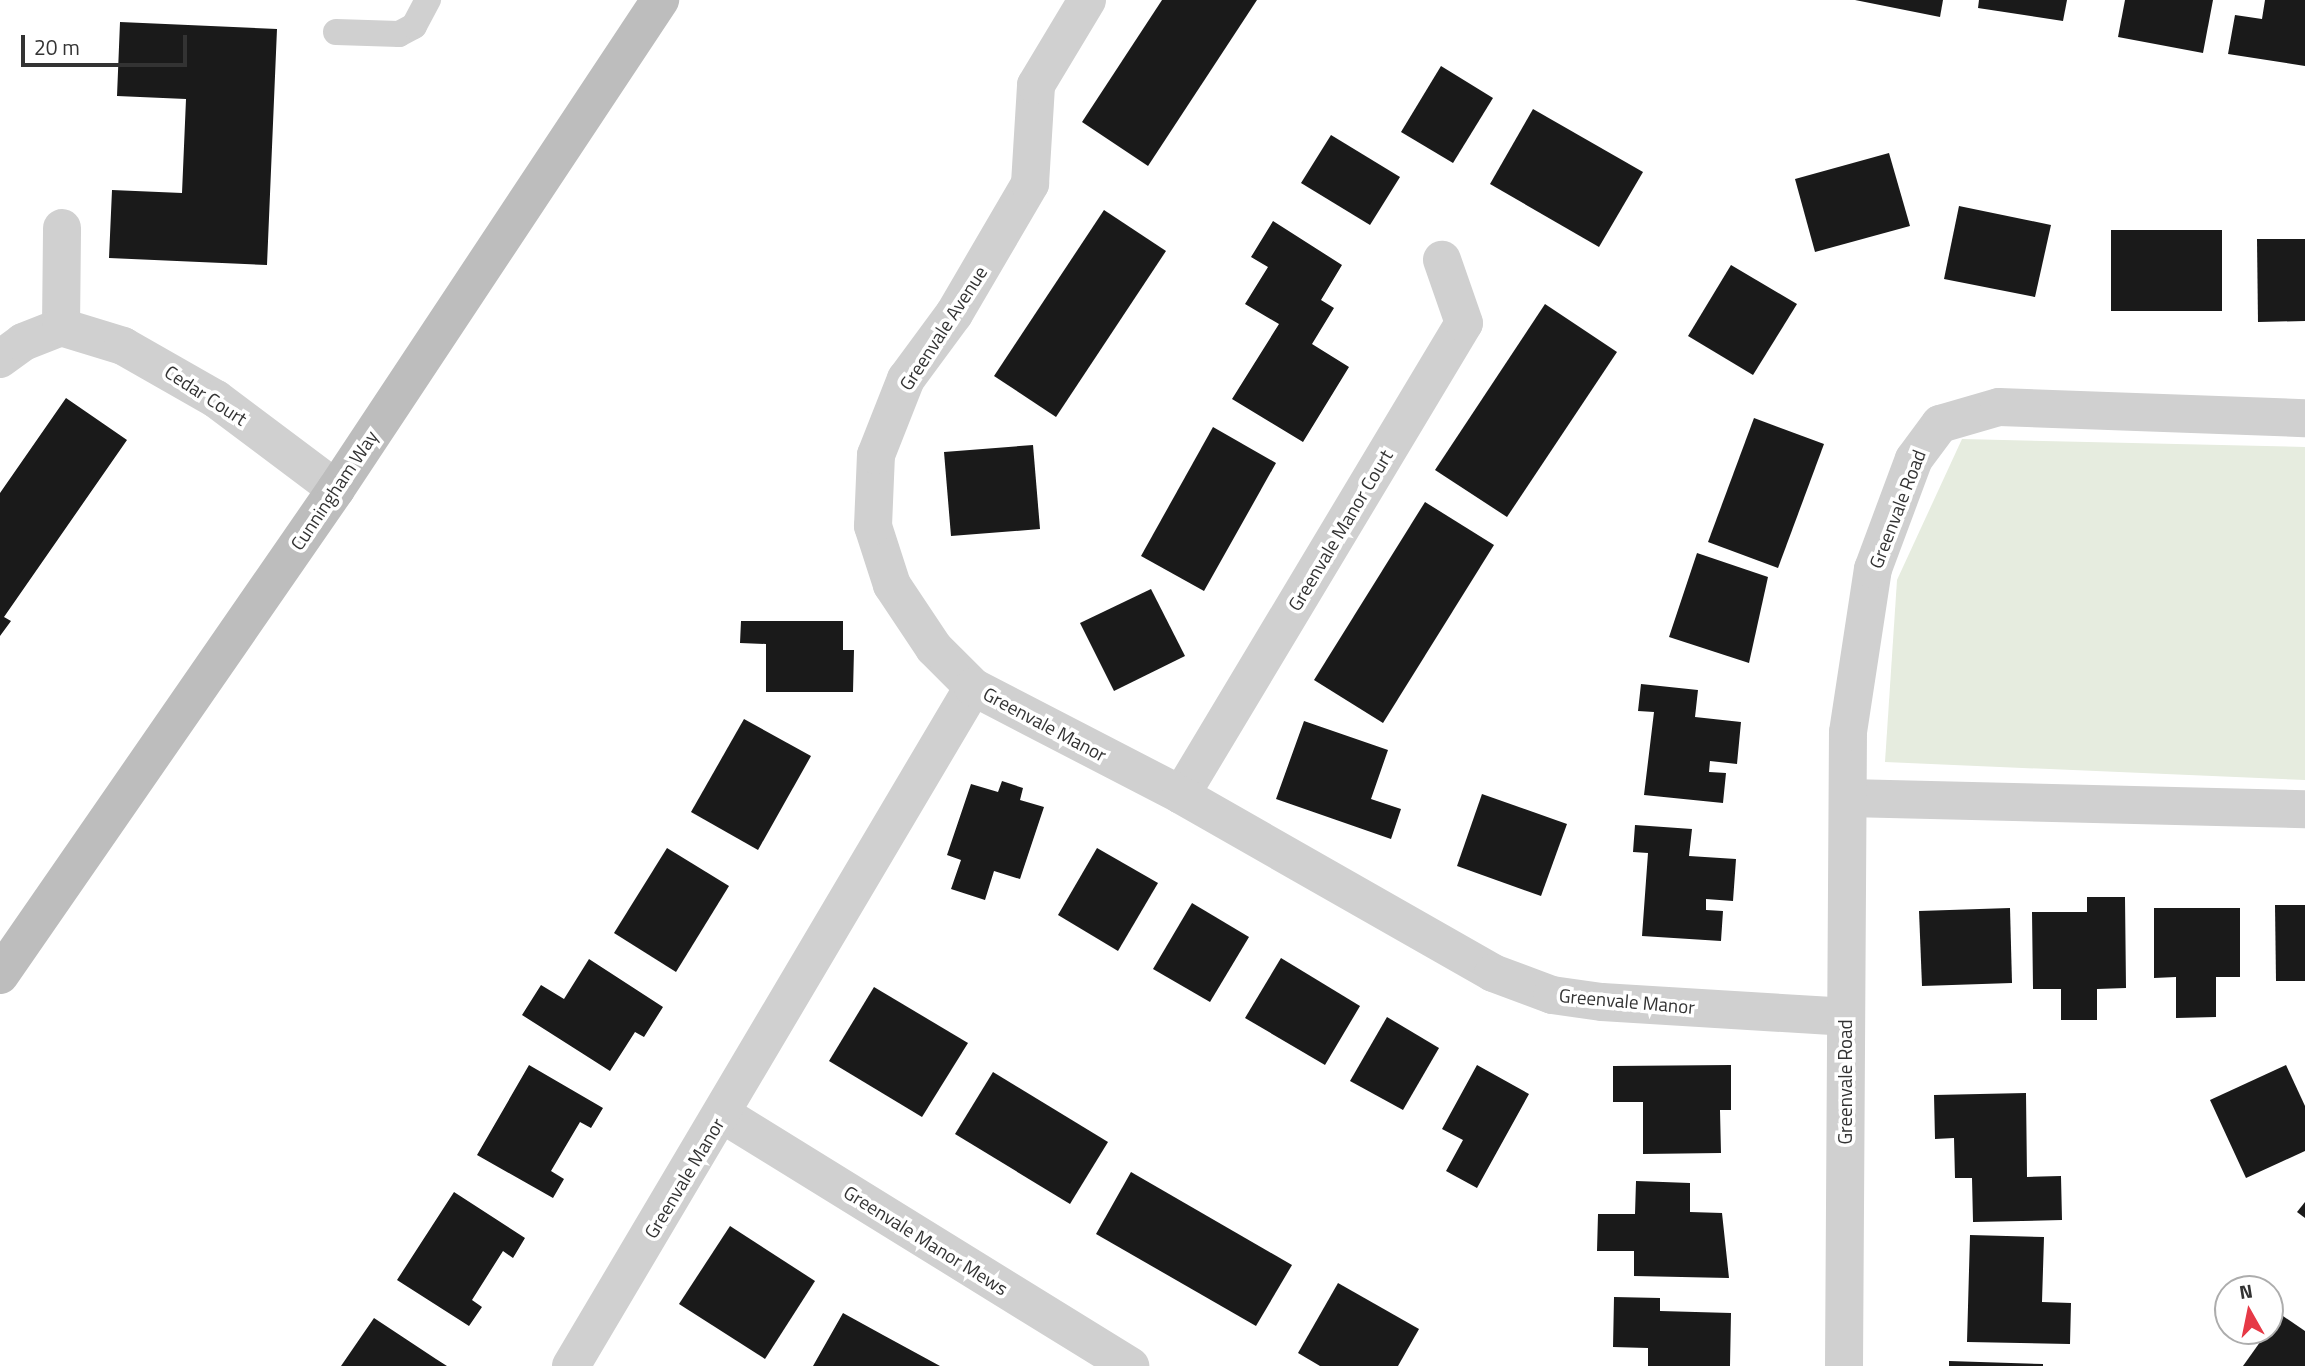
<!DOCTYPE html>
<html>
<head>
<meta charset="utf-8">
<style>
	body { margin:0 }
	#map { position:relative; width:2305px; height:1366px; overflow:hidden; background:#fff; font-family:"Titillium Web",sans-serif }
	div>[style] { position:absolute }
	.green>* { inset:0; background:#e6ecdf }
	.building>* { inset:0; background:#1a1a1a }
	.lane>* { height:26px; margin:-13px; padding:0 13px; transform-origin:13px; border-radius:13px; background:#d0d0d0 }
	.street>* { height:38px; margin:-19px; padding:0 19px; transform-origin:19px; border-radius:19px; background:#d0d0d0 }
	.secondary>* { height:38px; margin:-19px; padding:0 19px; transform-origin:19px; border-radius:19px; background:#bdbdbd }
	span { translate:-50% -50%; white-space:nowrap; text-align:center; line-height:1.15; -webkit-text-stroke:7px #fff; paint-order:stroke }
	.street-label { font-size:19px; color:#333 }
	.north { position:absolute; left:2214px; top:1275px; width:70px; height:70px; box-sizing:border-box; background:#fff; border:2px solid #adadad; border-radius:50%; rotate:351deg; font-size:19px; font-weight:700; line-height:28px; text-align:center; color:#333 }
	.north::after { content:''; display:block; margin:auto; width:24px; height:32px; background:#e63946; clip-path:polygon(50% 0,100% 100%,50% 72%,0 100%) }
	.scale { position:absolute; left:21px; top:35px; width:166px; height:32px; box-sizing:border-box; border:4px solid #333; border-top:0; padding-left:9px; font-size:21px; line-height:24px; white-space:nowrap; color:#333; -webkit-text-stroke:5px #fff; paint-order:stroke }
</style>
</head>
<body>
<div id="map">
	<div class="green">
		<i style="clip-path:polygon(1962px 439px,2305px 447px,2305px 780px,1885px 762px,1897px 580px)"></i>
	</div>
	<div class="building">
		<i style="clip-path:polygon(1162px 0,1257px 0,1148px 166px,1082px 122px)"></i>
		<i style="clip-path:polygon(1855px 0,1943px 0,1940px 17px)"></i>
		<i style="clip-path:polygon(1979px 0,2067px 0,2063px 21px,1978px 8px)"></i>
		<i style="clip-path:polygon(2125px 0,2213px 0,2203px 53px,2118px 37px)"></i>
		<i style="clip-path:polygon(2265px 0,2305px 0,2305px 66px,2228px 54px,2235px 15px,2262px 19px)"></i>
		<i style="clip-path:polygon(120px 22px,277px 29px,267px 265px,109px 258px,112px 190px,182px 193px,186px 99px,117px 96px)"></i>
		<i style="clip-path:polygon(1441px 66px,1493px 98px,1453px 163px,1401px 132px)"></i>
		<i style="clip-path:polygon(1533px 109px,1643px 172px,1599px 247px,1490px 184px)"></i>
		<i style="clip-path:polygon(1331px 135px,1400px 177px,1370px 225px,1301px 183px)"></i>
		<i style="clip-path:polygon(1889px 153px,1910px 226px,1815px 252px,1795px 179px)"></i>
		<i style="clip-path:polygon(1959px 206px,2051px 225px,2035px 297px,1944px 279px)"></i>
		<i style="clip-path:polygon(1104px 210px,1166px 251px,1056px 417px,994px 376px)"></i>
		<i style="clip-path:polygon(1273px 221px,1342px 265px,1321px 300px,1334px 308px,1312px 344px,1349px 367px,1303px 442px,1232px 399px,1279px 324px,1245px 304px,1268px 267px,1251px 257px)"></i>
		<i style="clip-path:polygon(2111px 230px,2222px 230px,2222px 311px,2111px 311px)"></i>
		<i style="clip-path:polygon(2257px 239px,2305px 239px,2305px 321px,2258px 322px)"></i>
		<i style="clip-path:polygon(1731px 265px,1797px 304px,1753px 375px,1688px 336px)"></i>
		<i style="clip-path:polygon(1545px 304px,1617px 352px,1507px 517px,1435px 470px)"></i>
		<i style="clip-path:polygon(66px 398px,127px 440px,4px 617px,11px 621px,0 636px,0 493px)"></i>
		<i style="clip-path:polygon(1754px 418px,1824px 444px,1778px 568px,1708px 542px)"></i>
		<i style="clip-path:polygon(1213px 427px,1276px 463px,1204px 591px,1141px 556px)"></i>
		<i style="clip-path:polygon(1033px 445px,1040px 529px,951px 536px,944px 452px)"></i>
		<i style="clip-path:polygon(1425px 502px,1494px 545px,1383px 723px,1314px 680px)"></i>
		<i style="clip-path:polygon(1697px 553px,1768px 577px,1749px 663px,1669px 637px)"></i>
		<i style="clip-path:polygon(1151px 589px,1185px 656px,1114px 691px,1080px 623px)"></i>
		<i style="clip-path:polygon(741px 621px,843px 621px,843px 650px,854px 650px,853px 692px,766px 692px,766px 644px,740px 643px)"></i>
		<i style="clip-path:polygon(1641px 684px,1698px 690px,1695px 717px,1741px 722px,1737px 764px,1710px 761px,1709px 772px,1726px 773px,1723px 803px,1644px 795px,1654px 712px,1638px 711px)"></i>
		<i style="clip-path:polygon(744px 719px,811px 756px,758px 850px,691px 812px)"></i>
		<i style="clip-path:polygon(1304px 721px,1388px 750px,1371px 799px,1401px 809px,1391px 839px,1276px 799px)"></i>
		<i style="clip-path:polygon(1002px 781px,1023px 788px,1020px 800px,1044px 807px,1020px 879px,994px 871px,985px 900px,951px 889px,961px 860px,947px 855px,971px 784px,998px 792px)"></i>
		<i style="clip-path:polygon(1482px 794px,1567px 824px,1541px 896px,1457px 866px)"></i>
		<i style="clip-path:polygon(1635px 825px,1692px 829px,1689px 856px,1736px 859px,1733px 901px,1706px 899px,1706px 910px,1723px 911px,1721px 941px,1642px 936px,1648px 853px,1633px 852px)"></i>
		<i style="clip-path:polygon(667px 848px,729px 886px,676px 972px,614px 933px)"></i>
		<i style="clip-path:polygon(1097px 848px,1158px 883px,1118px 951px,1058px 915px)"></i>
		<i style="clip-path:polygon(2087px 897px,2125px 897px,2126px 988px,2097px 989px,2097px 1020px,2061px 1020px,2061px 989px,2033px 989px,2032px 912px,2087px 912px)"></i>
		<i style="clip-path:polygon(1192px 903px,1249px 937px,1210px 1002px,1153px 969px)"></i>
		<i style="clip-path:polygon(2275px 905px,2305px 905px,2305px 981px,2276px 981px)"></i>
		<i style="clip-path:polygon(2010px 908px,2012px 983px,1922px 986px,1919px 911px)"></i>
		<i style="clip-path:polygon(2154px 908px,2240px 908px,2240px 977px,2216px 977px,2216px 1017px,2176px 1018px,2176px 977px,2154px 978px)"></i>
		<i style="clip-path:polygon(1281px 958px,1360px 1006px,1325px 1065px,1245px 1018px)"></i>
		<i style="clip-path:polygon(589px 959px,663px 1007px,644px 1037px,635px 1032px,610px 1071px,522px 1015px,541px 985px,564px 999px)"></i>
		<i style="clip-path:polygon(874px 987px,968px 1043px,922px 1117px,829px 1061px)"></i>
		<i style="clip-path:polygon(1387px 1017px,1439px 1048px,1403px 1110px,1350px 1081px)"></i>
		<i style="clip-path:polygon(529px 1065px,603px 1108px,591px 1128px,580px 1122px,551px 1171px,564px 1179px,553px 1198px,477px 1155px)"></i>
		<i style="clip-path:polygon(1477px 1065px,1529px 1094px,1477px 1188px,1446px 1171px,1463px 1140px,1442px 1129px)"></i>
		<i style="clip-path:polygon(1731px 1065px,1731px 1110px,1720px 1110px,1721px 1153px,1643px 1154px,1643px 1102px,1613px 1102px,1613px 1066px)"></i>
		<i style="clip-path:polygon(2286px 1065px,2305px 1106px,2305px 1151px,2246px 1178px,2210px 1100px)"></i>
		<i style="clip-path:polygon(993px 1072px,1108px 1142px,1070px 1204px,955px 1134px)"></i>
		<i style="clip-path:polygon(2026px 1093px,2027px 1177px,2061px 1176px,2062px 1220px,1973px 1222px,1972px 1178px,1955px 1178px,1954px 1138px,1935px 1139px,1934px 1095px)"></i>
		<i style="clip-path:polygon(1131px 1172px,1292px 1265px,1256px 1326px,1096px 1234px)"></i>
		<i style="clip-path:polygon(1636px 1181px,1690px 1183px,1690px 1212px,1722px 1213px,1729px 1278px,1634px 1276px,1634px 1251px,1597px 1251px,1598px 1214px,1635px 1214px)"></i>
		<i style="clip-path:polygon(454px 1192px,525px 1238px,513px 1258px,503px 1251px,472px 1300px,482px 1307px,469px 1326px,397px 1280px)"></i>
		<i style="clip-path:polygon(2305px 1202px,2305px 1218px,2297px 1212px)"></i>
		<i style="clip-path:polygon(730px 1226px,815px 1281px,765px 1359px,679px 1304px)"></i>
		<i style="clip-path:polygon(1970px 1235px,2044px 1237px,2042px 1302px,2071px 1303px,2070px 1344px,1967px 1342px)"></i>
		<i style="clip-path:polygon(1338px 1283px,1419px 1329px,1398px 1366px,1320px 1366px,1298px 1353px)"></i>
		<i style="clip-path:polygon(1614px 1297px,1660px 1298px,1660px 1311px,1731px 1313px,1730px 1366px,1648px 1366px,1648px 1348px,1613px 1347px)"></i>
		<i style="clip-path:polygon(843px 1313px,883px 1335px,940px 1366px,813px 1366px)"></i>
		<i style="clip-path:polygon(2280px 1314px,2305px 1331px,2305px 1366px,2243px 1366px)"></i>
		<i style="clip-path:polygon(374px 1318px,436px 1359px,447px 1366px,341px 1366px)"></i>
		<i style="clip-path:polygon(1949px 1361px,2043px 1364px,2043px 1366px,1949px 1366px)"></i>
	</div>
	<div class="lane">
		<i style="left:336px;top:32px;width:63px;rotate:1.8deg"></i>
		<i style="left:399px;top:34px;width:17px;rotate:-28deg"></i>
		<i style="left:414px;top:26px;width:30px;rotate:-62deg"></i>
	</div>
	<div class="street">
		<i style="left:61px;top:327px;width:99px;rotate:-89.4deg"></i>
		<i style="left:0;top:359px;width:29px;rotate:-36deg"></i>
		<i style="left:23px;top:342px;width:41px;rotate:-21.5deg"></i>
		<i style="left:61px;top:327px;width:65px;rotate:17deg"></i>
		<i style="left:123px;top:346px;width:107px;rotate:29.7deg"></i>
		<i style="left:216px;top:399px;width:150px;rotate:36.9deg"></i>
		<i style="left:973px;top:687px;width:55px;rotate:-135deg"></i>
		<i style="left:934px;top:648px;width:76px;rotate:-123.7deg"></i>
		<i style="left:892px;top:585px;width:62px;rotate:-107.9deg"></i>
		<i style="left:873px;top:526px;width:71px;rotate:-87.6deg"></i>
		<i style="left:876px;top:455px;width:82px;rotate:-68.5deg"></i>
		<i style="left:906px;top:379px;width:81px;rotate:-53.6deg"></i>
		<i style="left:954px;top:314px;width:151px;rotate:-59.7deg"></i>
		<i style="left:1030px;top:184px;width:99px;rotate:-86.5deg"></i>
		<i style="left:1036px;top:85px;width:99px;rotate:-59deg"></i>
		<i style="left:1181px;top:795px;width:550px;rotate:-59.05deg"></i>
		<i style="left:1464px;top:323px;width:67px;rotate:-109.2deg"></i>
		<i style="left:1848px;top:798px;width:457px;rotate:1.4deg"></i>
		<i style="left:722px;top:1114px;width:480px;rotate:31.7deg"></i>
		<i style="left:571px;top:1366px;width:789px;rotate:-59.37deg"></i>
		<i style="left:973px;top:687px;width:234px;rotate:27.4deg"></i>
		<i style="left:1181px;top:795px;width:359px;rotate:29.7deg"></i>
		<i style="left:1493px;top:973px;width:63px;rotate:20.4deg"></i>
		<i style="left:1552px;top:995px;width:50px;rotate:8deg"></i>
		<i style="left:1602px;top:1002px;width:243px;rotate:3.5deg"></i>
		<i style="left:1844px;top:1366px;width:634px;rotate:-89.64deg"></i>
		<i style="left:1848px;top:732px;width:165px;rotate:-81.3deg"></i>
		<i style="left:1873px;top:569px;width:117px;rotate:-69.6deg"></i>
		<i style="left:1914px;top:459px;width:44px;rotate:-53.4deg"></i>
		<i style="left:1940px;top:424px;width:61px;rotate:-16.1deg"></i>
		<i style="left:1999px;top:407px;width:306px;rotate:2.1deg"></i>
	</div>
	<div class="secondary">
		<i style="left:0;top:975px;width:591px;rotate:-55.34deg"></i>
		<i style="left:336px;top:489px;width:587px;rotate:-56.47deg"></i>
	</div>
	<div class="street-label">
		<span style="left:943px;top:328px;rotate:-57deg">Greenvale Avenue</span>
		<span style="left:206px;top:395px;rotate:33deg">Cedar Court</span>
		<span style="left:334px;top:490px;rotate:-56deg">Cunningham Way</span>
		<span style="left:1897px;top:509px;rotate:-69deg">Greenvale Road</span>
		<span style="left:1340px;top:530px;rotate:-59deg">Greenvale Manor Court</span>
		<span style="left:1045px;top:724px;rotate:28deg">Greenvale Manor</span>
		<span style="left:1627px;top:1001px;rotate:5deg">Greenvale Manor</span>
		<span style="left:1845px;top:1082px;rotate:-90deg">Greenvale Road</span>
		<span style="left:684px;top:1178px;rotate:-59deg">Greenvale Manor</span>
		<span style="left:926px;top:1240px;rotate:32deg">Greenvale Manor Mews</span>
	</div>
	<div class="north">N</div>
	<div class="scale">20 m</div>
</div>
</body>
</html>
